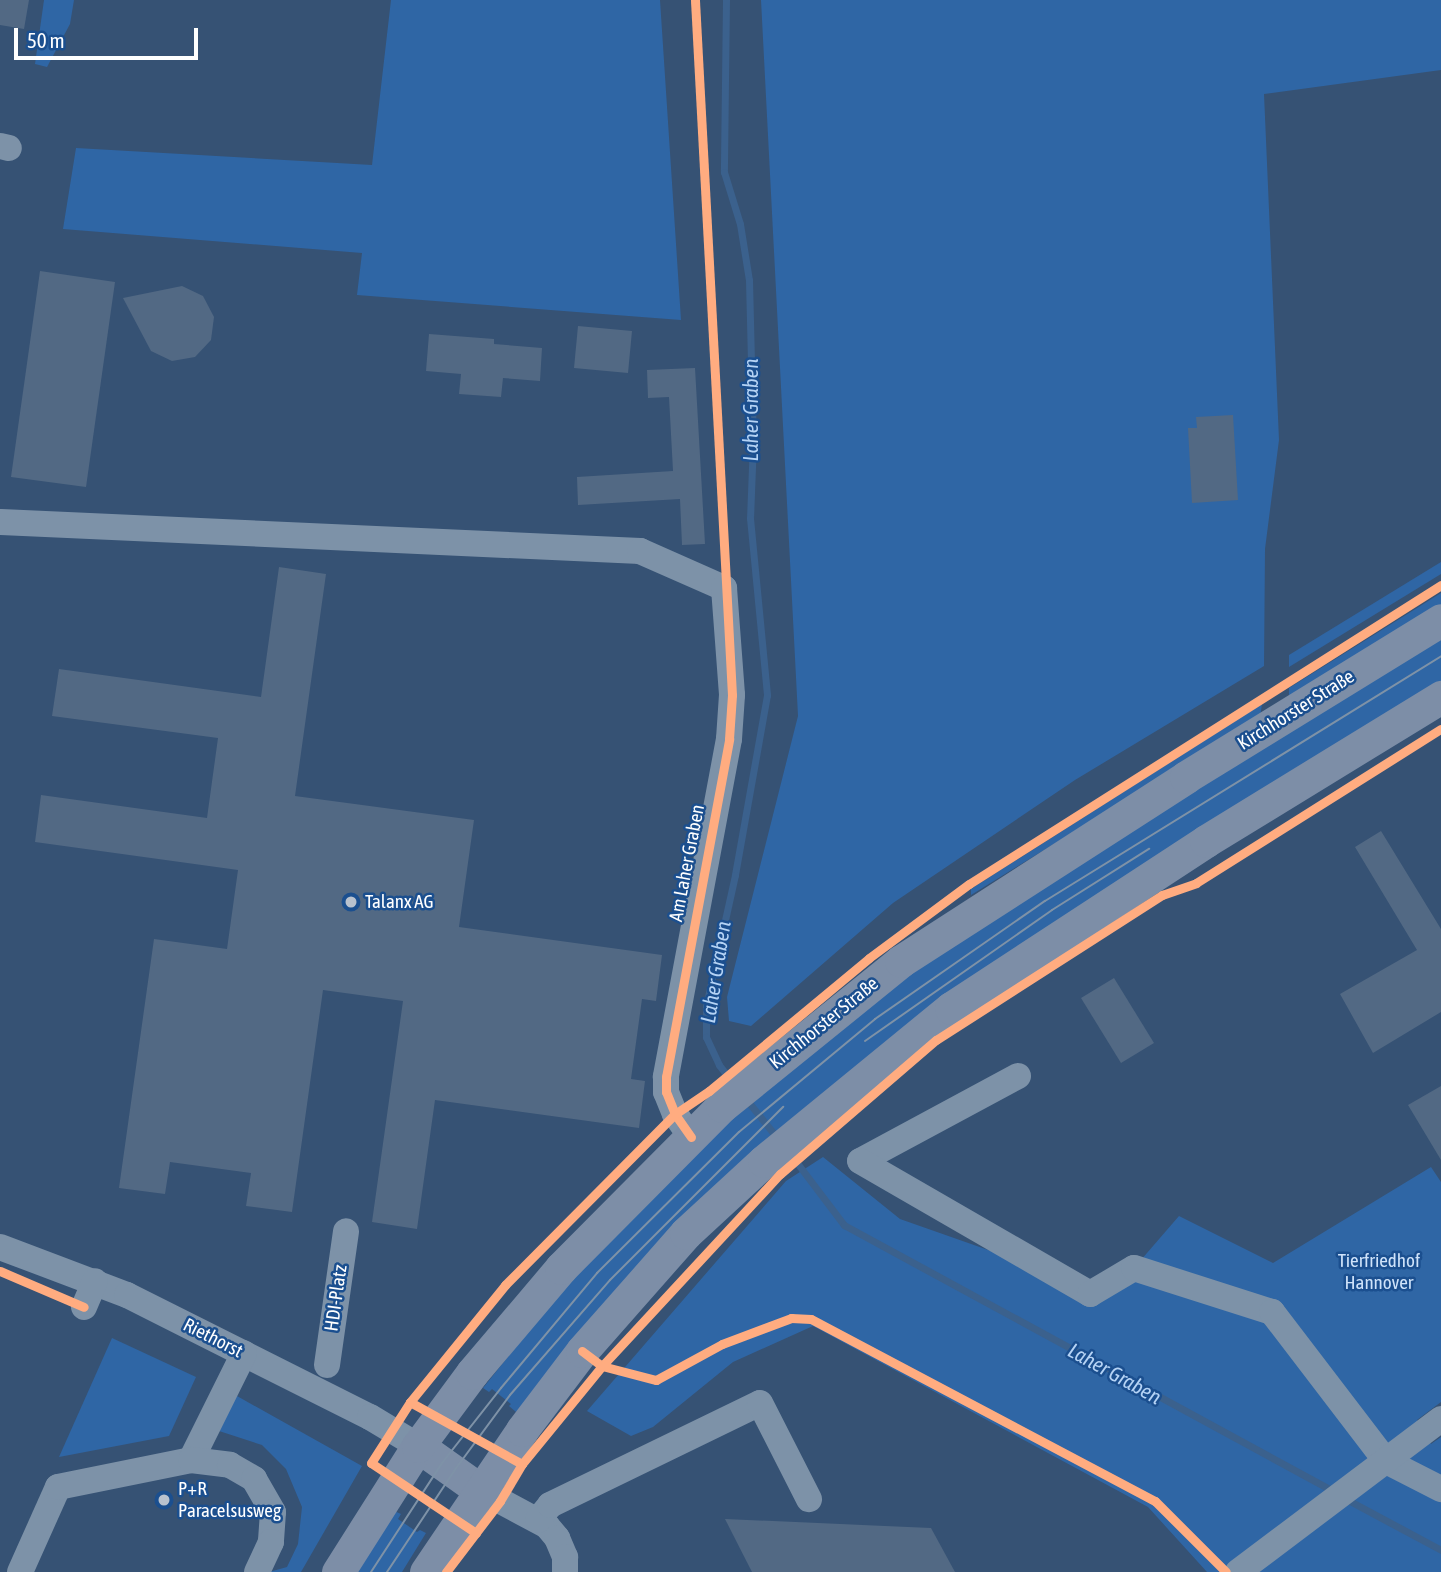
<!DOCTYPE html>
<html>
<head>
<meta charset="utf-8">
<style>
	body { margin:0 }
	#map { position:relative; width:1441px; height:1572px; overflow:hidden; background:#365274; font-family:"Asap Condensed",sans-serif }
	div>[style] { position:absolute }
	.green>* { inset:0; background:#2f66a5 }
	.stream>* { height:7px; margin:-3.5px; padding:0 3.5px; transform-origin:3.5px; border-radius:3.5px; background:#3b618d }
	.building>* { inset:0; background:#526984 }
	.minor>* { height:26px; margin:-13px; padding:0 13px; transform-origin:13px; border-radius:13px; background:#7d92a8 }
	.major>* { height:33px; margin:-16.5px; padding:0 16.5px; transform-origin:16.5px; border-radius:16.5px; background:#7d8ea7 }
	.tram>* { height:2px; margin:-1px; padding:0 1px; transform-origin:1px; border-radius:1px; background:#7e92a7 }
	.cycleway>* { height:9px; margin:-4.5px; padding:0 4.5px; transform-origin:4.5px; border-radius:4.5px; background:#ffac80 }
	.dots>* { width:19px; height:19px; translate:-50% -50%; box-sizing:border-box; border:4px solid #1b4f8f; border-radius:50% }
	span { translate:-50% -50%; white-space:nowrap; text-align:center; line-height:1.15; -webkit-text-stroke:5px #1b4f8f; paint-order:stroke }
	.street-label { font-size:19px; color:#fff }
	.poi-label { font-size:19px; color:#fff }
	.left { translate:0 -50%; text-align:left }
	.park-label { font-size:19px; color:#cfe3fa }
	.water-label { font-size:21px; color:#b5d3f5; font-style:italic }
	.scale { position:absolute; left:14px; top:28px; width:184px; height:32px; box-sizing:border-box; border:4px solid #fff; border-top:0; padding-left:9px; font-size:21px; line-height:24px; white-space:nowrap; color:#fff; -webkit-text-stroke:5px #1b4f8f; paint-order:stroke }
</style>
</head>
<body>
<div id="map">
	<div class="green">
		<i style="clip-path:polygon(44px 0,74px 0,70px 24px,47px 67px,35px 64px)"></i>
		<i style="clip-path:polygon(391px 0,660px 0,681px 320px,357px 295px,362px 253px,63px 229px,76px 148px,372px 165px)"></i>
		<i style="clip-path:polygon(761px 0,1441px 0,1441px 70px,1264px 94px,1279px 440px,1265px 549px,1264px 666px,1075px 780px,893px 903px,751px 1026px,729px 1021px,727px 997px,798px 716px)"></i>
		<i style="clip-path:polygon(1441px 562px,1441px 574px,1289px 667px,1289px 655px)"></i>
		<i style="clip-path:polygon(1441px 593px,1441px 605px,1289px 696px,1289px 688px)"></i>
		<i style="clip-path:polygon(1441px 634px,1441px 683px,979px 974px,516px 1412px,509px 1406px,511px 1404px,492px 1389px,489px 1392px,483px 1388px,571px 1278px,698px 1146px,888px 987px)"></i>
		<i style="clip-path:polygon(1262px 704px,1260px 717px,971px 895px,971px 889px)"></i>
		<i style="clip-path:polygon(823px 1157px,900px 1219px,1051px 1272px,1090px 1294px,1134px 1268px,1179px 1216px,1273px 1263px,1431px 1167px,1441px 1182px,1441px 1402px,1417px 1420px,1431px 1444px,1441px 1437px,1441px 1572px,1207px 1572px,1148px 1507px,813px 1326px,733px 1362px,653px 1427px,631px 1436px,587px 1411px,786px 1181px)"></i>
		<i style="clip-path:polygon(112px 1338px,196px 1377px,169px 1436px,59px 1457px)"></i>
		<i style="clip-path:polygon(237px 1396px,362px 1466px,301px 1572px,269px 1572px,287px 1567px,298px 1544px,302px 1507px,286px 1469px,262px 1445px,216px 1430px)"></i>
		<i style="clip-path:polygon(392px 1510px,401px 1514px,398px 1519px,417px 1532px,420px 1530px,426px 1533px,402px 1572px,352px 1572px)"></i>
	</div>
	<div class="stream">
		<i style="left:726px;top:0;width:172px;rotate:90.7deg"></i>
		<i style="left:724px;top:172px;width:54px;rotate:72.9deg"></i>
		<i style="left:740px;top:224px;width:57px;rotate:80.9deg"></i>
		<i style="left:749px;top:280px;width:161px;rotate:88.6deg"></i>
		<i style="left:753px;top:441px;width:77px;rotate:92.2deg"></i>
		<i style="left:750px;top:518px;width:178px;rotate:84.5deg"></i>
		<i style="left:767px;top:695px;width:183px;rotate:100.1deg"></i>
		<i style="left:735px;top:875px;width:134px;rotate:102.5deg"></i>
		<i style="left:706px;top:1006px;width:31px;rotate:90deg"></i>
		<i style="left:706px;top:1037px;width:31px;rotate:65deg"></i>
		<i style="left:719px;top:1065px;width:24px;rotate:52deg"></i>
		<i style="left:746px;top:1099px;width:51px;rotate:51.3deg"></i>
		<i style="left:788px;top:1151px;width:93px;rotate:52.9deg"></i>
		<i style="left:844px;top:1225px;width:557px;rotate:28.54deg"></i>
		<i style="left:1346px;top:1499px;width:108px;rotate:28.2deg"></i>
	</div>
	<div class="building">
		<i style="clip-path:polygon(0 0,29px 0,24px 29px,0 25px)"></i>
		<i style="clip-path:polygon(40px 271px,115px 282px,86px 487px,11px 477px)"></i>
		<i style="clip-path:polygon(182px 286px,203px 296px,214px 317px,211px 340px,195px 357px,172px 361px,151px 351px,123px 298px)"></i>
		<i style="clip-path:polygon(578px 326px,632px 331px,628px 373px,574px 368px)"></i>
		<i style="clip-path:polygon(429px 334px,494px 339px,494px 344px,542px 348px,540px 381px,503px 378px,501px 397px,459px 394px,461px 374px,426px 371px)"></i>
		<i style="clip-path:polygon(695px 368px,705px 544px,682px 545px,680px 499px,578px 505px,577px 477px,673px 471px,669px 397px,648px 398px,647px 370px)"></i>
		<i style="clip-path:polygon(1233px 415px,1238px 500px,1192px 503px,1188px 428px,1197px 428px,1196px 417px)"></i>
		<i style="clip-path:polygon(279px 567px,326px 574px,295px 796px,474px 820px,459px 927px,662px 955px,656px 1001px,642px 999px,631px 1079px,645px 1081px,639px 1128px,435px 1100px,417px 1229px,372px 1222px,403px 1001px,323px 990px,292px 1212px,246px 1206px,251px 1173px,170px 1162px,165px 1194px,119px 1188px,154px 939px,227px 949px,238px 870px,35px 842px,41px 795px,207px 818px,218px 738px,52px 716px,59px 669px,261px 697px)"></i>
		<i style="clip-path:polygon(1381px 831px,1441px 929px,1441px 1012px,1373px 1053px,1340px 994px,1417px 950px,1355px 847px)"></i>
		<i style="clip-path:polygon(1114px 978px,1154px 1043px,1121px 1063px,1081px 998px)"></i>
		<i style="clip-path:polygon(1441px 1086px,1441px 1160px,1408px 1105px)"></i>
		<i style="clip-path:polygon(725px 1519px,931px 1528px,955px 1572px,752px 1572px)"></i>
	</div>
	<div class="minor">
		<i style="left:0;top:146px;width:9px;rotate:13deg"></i>
		<i style="left:1px;top:522px;width:640px;rotate:2.6deg"></i>
		<i style="left:640px;top:551px;width:92px;rotate:23.8deg"></i>
		<i style="left:724px;top:588px;width:107px;rotate:85.7deg"></i>
		<i style="left:732px;top:695px;width:44px;rotate:93.9deg"></i>
		<i style="left:729px;top:739px;width:344px;rotate:100.6deg"></i>
		<i style="left:666px;top:1077px;width:15px;rotate:90deg"></i>
		<i style="left:666px;top:1092px;width:24px;rotate:68deg"></i>
		<i style="left:675px;top:1114px;width:28px;rotate:55deg"></i>
		<i style="left:1018px;top:1076px;width:179px;rotate:151.7deg"></i>
		<i style="left:860px;top:1161px;width:266px;rotate:30deg"></i>
		<i style="left:1090px;top:1294px;width:51px;rotate:-30.6deg"></i>
		<i style="left:1134px;top:1268px;width:145px;rotate:17.7deg"></i>
		<i style="left:1272px;top:1312px;width:188px;rotate:52.6deg"></i>
		<i style="left:1386px;top:1461px;width:62px;rotate:27deg"></i>
		<i style="left:0;top:1247px;width:136px;rotate:20.7deg"></i>
		<i style="left:127px;top:1295px;width:272px;rotate:26.7deg"></i>
		<i style="left:370px;top:1417px;width:56px;rotate:31.1deg"></i>
		<i style="left:84px;top:1307px;width:28px;rotate:-67deg"></i>
		<i style="left:327px;top:1365px;width:135px;rotate:-81.9deg"></i>
		<i style="left:191px;top:1460px;width:119px;rotate:-63.6deg"></i>
		<i style="left:480px;top:1490px;width:76px;rotate:28.2deg"></i>
		<i style="left:547px;top:1526px;width:16px;rotate:50deg"></i>
		<i style="left:557px;top:1538px;width:21px;rotate:67deg"></i>
		<i style="left:565px;top:1557px;width:15px;rotate:90deg"></i>
		<i style="left:538px;top:1520px;width:19px;rotate:-51deg"></i>
		<i style="left:550px;top:1505px;width:233px;rotate:-25.9deg"></i>
		<i style="left:760px;top:1403px;width:108px;rotate:63deg"></i>
		<i style="left:20px;top:1572px;width:93px;rotate:-65.9deg"></i>
		<i style="left:58px;top:1487px;width:136px;rotate:-11.5deg"></i>
		<i style="left:191px;top:1460px;width:39px;rotate:7deg"></i>
		<i style="left:230px;top:1465px;width:28px;rotate:30deg"></i>
		<i style="left:254px;top:1479px;width:38px;rotate:60deg"></i>
		<i style="left:273px;top:1512px;width:30px;rotate:94deg"></i>
		<i style="left:271px;top:1542px;width:33px;rotate:115deg"></i>
		<i style="left:1238px;top:1572px;width:254px;rotate:-37deg"></i>
	</div>
	<div class="major">
		<i style="left:418px;top:1446px;width:76px;rotate:35.4deg"></i>
		<i style="left:338px;top:1572px;width:149px;rotate:-57.6deg"></i>
		<i style="left:418px;top:1446px;width:91px;rotate:-53.5deg"></i>
		<i style="left:472px;top:1373px;width:138px;rotate:-49.7deg"></i>
		<i style="left:561px;top:1268px;width:228px;rotate:-45.2deg"></i>
		<i style="left:722px;top:1106px;width:230px;rotate:-39deg"></i>
		<i style="left:901px;top:961px;width:339px;rotate:-32.8deg"></i>
		<i style="left:1186px;top:777px;width:299px;rotate:-31.6deg"></i>
		<i style="left:426px;top:1572px;width:171px;rotate:-55.9deg"></i>
		<i style="left:522px;top:1430px;width:99px;rotate:-52.8deg"></i>
		<i style="left:582px;top:1351px;width:157px;rotate:-48.6deg"></i>
		<i style="left:686px;top:1233px;width:106px;rotate:-42.7deg"></i>
		<i style="left:764px;top:1161px;width:242px;rotate:-39.3deg"></i>
		<i style="left:951px;top:1008px;width:305px;rotate:-33.2deg"></i>
		<i style="left:1206px;top:841px;width:276px;rotate:-31.5deg"></i>
	</div>
	<div class="tram">
		<i style="left:865px;top:1041px;width:228px;rotate:-35deg"></i>
		<i style="left:1052px;top:910px;width:115px;rotate:-32.2deg"></i>
		<i style="left:371px;top:1572px;width:130px;rotate:-56.9deg"></i>
		<i style="left:442px;top:1463px;width:95px;rotate:-51.8deg"></i>
		<i style="left:501px;top:1388px;width:150px;rotate:-50.1deg"></i>
		<i style="left:597px;top:1273px;width:200px;rotate:-44.8deg"></i>
		<i style="left:739px;top:1132px;width:177px;rotate:-39.7deg"></i>
		<i style="left:875px;top:1019px;width:207px;rotate:-34.8deg"></i>
		<i style="left:1045px;top:901px;width:466px;rotate:-31.7deg"></i>
		<i style="left:387px;top:1572px;width:121px;rotate:-56.4deg"></i>
		<i style="left:454px;top:1471px;width:94px;rotate:-53.6deg"></i>
		<i style="left:510px;top:1395px;width:152px;rotate:-49deg"></i>
		<i style="left:610px;top:1280px;width:245px;rotate:-45deg"></i>
	</div>
	<div class="cycleway">
		<i style="left:691px;top:1137px;width:28px;rotate:-125deg"></i>
		<i style="left:675px;top:1114px;width:24px;rotate:-112deg"></i>
		<i style="left:666px;top:1092px;width:15px;rotate:-90deg"></i>
		<i style="left:666px;top:1077px;width:344px;rotate:-79.4deg"></i>
		<i style="left:729px;top:739px;width:44px;rotate:-86.1deg"></i>
		<i style="left:732px;top:695px;width:696px;rotate:-93.05deg"></i>
		<i style="left:0;top:1271px;width:91px;rotate:23.2deg"></i>
		<i style="left:582px;top:1351px;width:25px;rotate:37deg"></i>
		<i style="left:602px;top:1366px;width:56px;rotate:14.5deg"></i>
		<i style="left:656px;top:1380px;width:75px;rotate:-28.6deg"></i>
		<i style="left:722px;top:1344px;width:74px;rotate:-20.6deg"></i>
		<i style="left:791px;top:1318px;width:20px;rotate:3deg"></i>
		<i style="left:811px;top:1319px;width:389px;rotate:27.9deg"></i>
		<i style="left:1155px;top:1501px;width:100px;rotate:45deg"></i>
		<i style="left:410px;top:1402px;width:128px;rotate:29deg"></i>
		<i style="left:476px;top:1533px;width:126px;rotate:-146.3deg"></i>
		<i style="left:371px;top:1463px;width:72px;rotate:-57.4deg"></i>
		<i style="left:410px;top:1402px;width:151px;rotate:-50.9deg"></i>
		<i style="left:505px;top:1285px;width:241px;rotate:-45.2deg"></i>
		<i style="left:675px;top:1114px;width:41px;rotate:-34.1deg"></i>
		<i style="left:709px;top:1091px;width:208px;rotate:-39.7deg"></i>
		<i style="left:869px;top:958px;width:124px;rotate:-36.5deg"></i>
		<i style="left:969px;top:884px;width:559px;rotate:-32.35deg"></i>
		<i style="left:446px;top:1572px;width:89px;rotate:-52.7deg"></i>
		<i style="left:500px;top:1501px;width:43px;rotate:-59.3deg"></i>
		<i style="left:522px;top:1464px;width:127px;rotate:-50.8deg"></i>
		<i style="left:602px;top:1366px;width:262px;rotate:-47.2deg"></i>
		<i style="left:780px;top:1174px;width:206px;rotate:-40.7deg"></i>
		<i style="left:936px;top:1040px;width:269px;rotate:-32.7deg"></i>
		<i style="left:1162px;top:895px;width:36px;rotate:-19deg"></i>
		<i style="left:1196px;top:883px;width:289px;rotate:-32.2deg"></i>
	</div>
	<div class="dots">
		<i style="left:351px;top:902px;background:#b9c2ce"></i>
		<i style="left:164px;top:1500px;background:#b9c2ce"></i>
	</div>
	<div class="street-label">
		<span style="left:1296px;top:710px;rotate:-32deg">Kirchhorster Straße</span>
		<span style="left:687px;top:863px;rotate:-79deg">Am Laher Graben</span>
		<span style="left:824px;top:1023px;rotate:-39deg">Kirchhorster Straße</span>
		<span style="left:336px;top:1298px;rotate:-82deg">HDI-Platz</span>
		<span style="left:213px;top:1338px;rotate:27deg">Riethorst</span>
	</div>
	<div class="poi-label">
		<span class="left" style="left:365px;top:902px">Talanx AG</span>
		<span class="left" style="left:178px;top:1500px">P+R<br>Paracelsusweg</span>
	</div>
	<div class="park-label">
		<span style="left:1379px;top:1272px">Tierfriedhof<br>Hannover</span>
	</div>
	<div class="water-label">
		<span style="left:750px;top:410px;rotate:-90deg">Laher Graben</span>
		<span style="left:715px;top:972px;rotate:-81deg">Laher Graben</span>
		<span style="left:1115px;top:1373px;rotate:29deg">Laher Graben</span>
	</div>
	<div class="scale">50 m</div>
</div>
</body>
</html>
